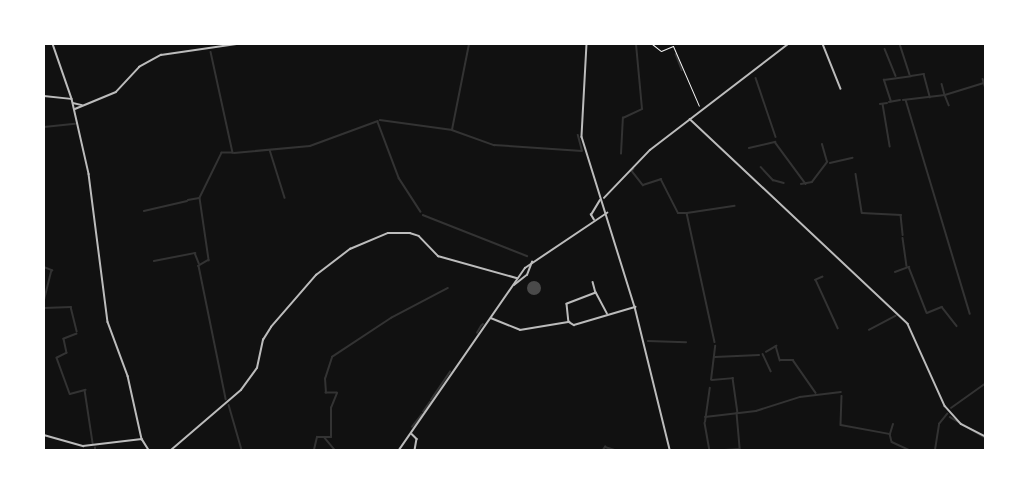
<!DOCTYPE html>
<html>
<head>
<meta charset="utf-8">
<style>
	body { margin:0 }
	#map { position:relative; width:1029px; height:494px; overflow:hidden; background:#111; font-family:Barlow,sans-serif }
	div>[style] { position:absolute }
	.stream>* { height:1.5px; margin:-0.75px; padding:0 0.75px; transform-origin:0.75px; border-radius:0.75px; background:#333 }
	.building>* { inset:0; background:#4a4a4a }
	.round { border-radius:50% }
	.path>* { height:1px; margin:-0.5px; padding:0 0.5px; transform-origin:0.5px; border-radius:0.5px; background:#f5f5f5 }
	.minor>* { height:1.5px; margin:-0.75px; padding:0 0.75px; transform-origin:0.75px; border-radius:0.75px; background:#bcbcbc }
	.tertiary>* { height:1.5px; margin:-0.75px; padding:0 0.75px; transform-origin:0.75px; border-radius:0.75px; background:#bcbcbc }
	span { translate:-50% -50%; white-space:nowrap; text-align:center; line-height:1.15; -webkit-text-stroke:4.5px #fff; paint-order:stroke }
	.frame { position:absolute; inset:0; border:45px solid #fff; pointer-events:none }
</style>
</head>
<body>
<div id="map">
	<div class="stream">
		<i style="left:900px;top:44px;width:32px;rotate:72deg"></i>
		<i style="left:885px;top:49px;width:29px;rotate:68deg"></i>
		<i style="left:211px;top:52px;width:103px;rotate:77.7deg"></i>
		<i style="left:233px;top:153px;width:11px;rotate:180deg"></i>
		<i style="left:222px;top:153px;width:50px;rotate:116.1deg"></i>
		<i style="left:200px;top:198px;width:63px;rotate:81.7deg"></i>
		<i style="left:209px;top:260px;width:12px;rotate:149deg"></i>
		<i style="left:199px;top:266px;width:136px;rotate:78.5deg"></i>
		<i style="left:676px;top:54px;width:17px;rotate:69deg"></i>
		<i style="left:756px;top:78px;width:62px;rotate:71.3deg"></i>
		<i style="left:983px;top:79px;width:7px;rotate:74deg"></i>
		<i style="left:942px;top:84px;width:11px;rotate:75deg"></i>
		<i style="left:945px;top:95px;width:11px;rotate:68deg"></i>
		<i style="left:903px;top:100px;width:42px;rotate:-6.8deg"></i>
		<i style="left:945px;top:95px;width:41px;rotate:-17.1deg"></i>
		<i style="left:906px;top:100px;width:223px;rotate:73.3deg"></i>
		<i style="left:889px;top:102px;width:11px;rotate:-10deg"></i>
		<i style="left:891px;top:102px;width:23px;rotate:-108deg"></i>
		<i style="left:884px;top:80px;width:27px;rotate:-8deg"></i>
		<i style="left:911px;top:76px;width:13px;rotate:-9deg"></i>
		<i style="left:924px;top:74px;width:24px;rotate:75deg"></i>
		<i style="left:880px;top:104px;width:7px;rotate:-8deg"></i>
		<i style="left:883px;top:104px;width:43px;rotate:80.5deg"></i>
		<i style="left:380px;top:120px;width:73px;rotate:7.9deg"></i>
		<i style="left:452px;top:130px;width:88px;rotate:-78.8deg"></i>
		<i style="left:378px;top:122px;width:60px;rotate:69.4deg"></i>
		<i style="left:399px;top:178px;width:40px;rotate:57.1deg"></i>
		<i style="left:44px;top:127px;width:31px;rotate:-6deg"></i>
		<i style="left:452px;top:130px;width:45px;rotate:19.7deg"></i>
		<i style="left:494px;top:145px;width:88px;rotate:3.9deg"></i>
		<i style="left:582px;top:151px;width:16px;rotate:-105deg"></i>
		<i style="left:749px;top:148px;width:27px;rotate:-13deg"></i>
		<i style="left:775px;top:142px;width:52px;rotate:53.6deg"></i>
		<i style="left:270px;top:150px;width:50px;rotate:72.6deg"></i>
		<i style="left:234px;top:153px;width:76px;rotate:-5.3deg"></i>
		<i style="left:310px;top:146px;width:72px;rotate:-20.2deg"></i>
		<i style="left:621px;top:154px;width:36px;rotate:-87deg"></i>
		<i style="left:623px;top:118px;width:21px;rotate:-25deg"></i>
		<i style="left:642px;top:109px;width:65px;rotate:-95.3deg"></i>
		<i style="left:830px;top:163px;width:23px;rotate:-13deg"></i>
		<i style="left:761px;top:167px;width:18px;rotate:47deg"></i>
		<i style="left:773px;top:180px;width:11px;rotate:15deg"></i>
		<i style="left:634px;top:169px;width:3px;rotate:135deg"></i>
		<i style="left:632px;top:171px;width:18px;rotate:52deg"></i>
		<i style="left:643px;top:185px;width:19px;rotate:-18deg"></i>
		<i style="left:661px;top:179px;width:38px;rotate:63deg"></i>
		<i style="left:678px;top:213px;width:9px"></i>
		<i style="left:687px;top:213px;width:132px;rotate:77.8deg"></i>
		<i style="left:856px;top:174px;width:39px;rotate:81deg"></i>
		<i style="left:862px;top:213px;width:39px;rotate:3deg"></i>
		<i style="left:901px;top:215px;width:20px;rotate:84deg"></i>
		<i style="left:801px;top:184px;width:11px;rotate:-10deg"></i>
		<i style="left:812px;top:182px;width:25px;rotate:-53deg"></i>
		<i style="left:827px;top:162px;width:18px;rotate:-106deg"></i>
		<i style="left:188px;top:200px;width:11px;rotate:-10deg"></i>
		<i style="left:144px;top:211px;width:44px;rotate:-13.1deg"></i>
		<i style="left:687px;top:213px;width:48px;rotate:-8.5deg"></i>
		<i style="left:423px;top:215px;width:112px;rotate:21.5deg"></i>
		<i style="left:903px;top:238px;width:28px;rotate:82deg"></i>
		<i style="left:154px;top:261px;width:42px;rotate:-11deg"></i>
		<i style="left:195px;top:253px;width:11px;rotate:68deg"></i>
		<i style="left:44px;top:267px;width:9px;rotate:21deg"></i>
		<i style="left:52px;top:270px;width:32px;rotate:104deg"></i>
		<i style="left:895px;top:272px;width:15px;rotate:-20deg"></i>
		<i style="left:909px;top:267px;width:49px;rotate:68.6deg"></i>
		<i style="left:927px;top:313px;width:16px;rotate:-22deg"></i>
		<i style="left:942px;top:307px;width:24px;rotate:52deg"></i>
		<i style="left:823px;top:277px;width:8px;rotate:157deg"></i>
		<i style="left:816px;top:280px;width:53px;rotate:65.4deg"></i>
		<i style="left:44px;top:308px;width:27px;rotate:-2deg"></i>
		<i style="left:71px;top:307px;width:25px;rotate:76deg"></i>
		<i style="left:482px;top:325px;width:1px;rotate:-45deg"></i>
		<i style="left:869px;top:330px;width:30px;rotate:-28deg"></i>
		<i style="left:477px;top:333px;width:8px;rotate:-60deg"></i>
		<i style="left:77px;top:334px;width:14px;rotate:159deg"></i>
		<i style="left:64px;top:339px;width:14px;rotate:78deg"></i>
		<i style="left:67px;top:353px;width:11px;rotate:153deg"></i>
		<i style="left:57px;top:358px;width:38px;rotate:70deg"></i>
		<i style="left:70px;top:394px;width:16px;rotate:-15deg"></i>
		<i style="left:85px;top:390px;width:54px;rotate:81.4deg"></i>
		<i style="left:648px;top:341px;width:38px;rotate:2deg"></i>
		<i style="left:766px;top:352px;width:12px;rotate:-31deg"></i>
		<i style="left:776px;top:346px;width:15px;rotate:74deg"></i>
		<i style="left:780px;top:360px;width:13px"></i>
		<i style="left:793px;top:360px;width:40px;rotate:55.1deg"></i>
		<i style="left:763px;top:354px;width:19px;rotate:65deg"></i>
		<i style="left:715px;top:357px;width:44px;rotate:-2.6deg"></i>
		<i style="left:711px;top:380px;width:34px;rotate:-83deg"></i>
		<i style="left:712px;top:380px;width:21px;rotate:-5deg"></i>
		<i style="left:733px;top:378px;width:34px;rotate:82deg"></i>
		<i style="left:842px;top:396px;width:29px;rotate:92deg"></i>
		<i style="left:841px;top:425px;width:50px;rotate:10.4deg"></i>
		<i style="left:890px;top:434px;width:8px;rotate:76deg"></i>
		<i style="left:892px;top:442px;width:19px;rotate:25deg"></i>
		<i style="left:431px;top:400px;width:34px;rotate:-56deg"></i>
		<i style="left:229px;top:405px;width:47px;rotate:73.9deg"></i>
		<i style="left:951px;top:408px;width:43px;rotate:-35.5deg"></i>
		<i style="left:423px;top:412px;width:12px;rotate:-55deg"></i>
		<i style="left:737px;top:413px;width:37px;rotate:85deg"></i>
		<i style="left:705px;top:417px;width:51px;rotate:-6.7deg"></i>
		<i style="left:756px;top:411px;width:46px;rotate:-17.7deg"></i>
		<i style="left:800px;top:397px;width:41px;rotate:-7deg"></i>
		<i style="left:950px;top:417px;width:42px;rotate:30.3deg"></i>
		<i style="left:705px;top:422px;width:34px;rotate:-82deg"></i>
		<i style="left:705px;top:423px;width:27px;rotate:80deg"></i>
		<i style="left:412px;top:427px;width:16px;rotate:-52deg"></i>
		<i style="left:890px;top:434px;width:10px;rotate:-73deg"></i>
		<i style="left:325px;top:438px;width:16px;rotate:50deg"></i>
		<i style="left:95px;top:450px;width:2px;rotate:-90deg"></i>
		<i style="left:314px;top:450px;width:13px;rotate:-77deg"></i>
		<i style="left:317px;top:437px;width:14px"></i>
		<i style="left:331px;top:437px;width:29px;rotate:-90deg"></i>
		<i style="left:331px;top:408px;width:16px;rotate:-68deg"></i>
		<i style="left:337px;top:393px;width:11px;rotate:180deg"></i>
		<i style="left:326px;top:393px;width:14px;rotate:-94deg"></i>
		<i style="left:325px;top:379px;width:23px;rotate:-72deg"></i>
		<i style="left:332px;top:357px;width:71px;rotate:-33.5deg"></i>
		<i style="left:391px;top:318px;width:64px;rotate:-27.8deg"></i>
		<i style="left:603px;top:450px;width:4px;rotate:-56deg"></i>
		<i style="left:605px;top:447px;width:10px;rotate:17deg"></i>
		<i style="left:725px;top:450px;width:14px;rotate:-4deg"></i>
		<i style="left:935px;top:450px;width:26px;rotate:-81deg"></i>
		<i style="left:939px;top:424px;width:13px;rotate:-51deg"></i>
	</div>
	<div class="building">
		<i class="round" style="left:527px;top:281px;width:14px;height:14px"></i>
	</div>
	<div class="path">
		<i style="left:652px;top:44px;width:11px;rotate:38deg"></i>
		<i style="left:661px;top:51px;width:13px;rotate:-23deg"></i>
		<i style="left:673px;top:46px;width:65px;rotate:66.6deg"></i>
	</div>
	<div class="minor">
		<i style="left:587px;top:44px;width:93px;rotate:93.1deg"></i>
		<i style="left:582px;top:137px;width:178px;rotate:72.7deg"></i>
		<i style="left:635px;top:307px;width:147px;rotate:76.2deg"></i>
		<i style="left:823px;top:44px;width:48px;rotate:68.2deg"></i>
		<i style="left:44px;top:96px;width:27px;rotate:6deg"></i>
		<i style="left:73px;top:103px;width:9px;rotate:13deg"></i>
		<i style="left:75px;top:109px;width:44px;rotate:-22.5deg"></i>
		<i style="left:116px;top:92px;width:34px;rotate:-47deg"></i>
		<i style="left:139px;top:67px;width:25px;rotate:-29deg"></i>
		<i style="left:161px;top:55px;width:76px;rotate:-8.3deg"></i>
		<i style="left:690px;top:119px;width:299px;rotate:43.2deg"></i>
		<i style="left:908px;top:324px;width:90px;rotate:65.7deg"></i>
		<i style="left:945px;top:406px;width:24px;rotate:48deg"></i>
		<i style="left:961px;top:424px;width:28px;rotate:27deg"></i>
		<i style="left:604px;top:198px;width:66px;rotate:-46.2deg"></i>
		<i style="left:650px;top:150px;width:174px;rotate:-37.5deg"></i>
		<i style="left:594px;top:220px;width:6px;rotate:-121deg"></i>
		<i style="left:591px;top:215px;width:17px;rotate:-59deg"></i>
		<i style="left:593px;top:282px;width:11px;rotate:75deg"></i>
		<i style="left:514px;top:285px;width:16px;rotate:-38deg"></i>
		<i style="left:527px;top:275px;width:14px;rotate:-69deg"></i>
		<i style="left:607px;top:314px;width:24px;rotate:-118deg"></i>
		<i style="left:596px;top:293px;width:31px;rotate:159deg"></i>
		<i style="left:567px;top:304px;width:18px;rotate:84deg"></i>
		<i style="left:569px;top:322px;width:6px;rotate:31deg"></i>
		<i style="left:574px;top:325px;width:64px;rotate:-16.4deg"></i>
		<i style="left:491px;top:318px;width:31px;rotate:22deg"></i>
		<i style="left:520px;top:330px;width:50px;rotate:-9.3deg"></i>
		<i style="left:412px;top:434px;width:7px;rotate:45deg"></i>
		<i style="left:417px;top:439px;width:11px;rotate:100deg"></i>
		<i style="left:44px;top:435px;width:41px;rotate:15.8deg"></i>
		<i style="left:83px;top:446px;width:59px;rotate:-6.8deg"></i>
		<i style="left:171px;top:450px;width:92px;rotate:-40.6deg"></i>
		<i style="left:241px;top:390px;width:27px;rotate:-54deg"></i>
		<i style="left:257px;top:368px;width:29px;rotate:-78deg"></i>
		<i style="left:263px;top:340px;width:15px;rotate:-58deg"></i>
		<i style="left:271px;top:327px;width:69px;rotate:-49.1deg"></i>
		<i style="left:316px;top:275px;width:43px;rotate:-37.4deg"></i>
		<i style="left:350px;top:249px;width:41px;rotate:-22.8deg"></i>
		<i style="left:388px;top:233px;width:22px"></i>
		<i style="left:410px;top:233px;width:9px;rotate:18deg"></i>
		<i style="left:419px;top:236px;width:28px;rotate:46deg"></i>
		<i style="left:438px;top:256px;width:82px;rotate:15.6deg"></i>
		<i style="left:399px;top:450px;width:221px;rotate:-55.3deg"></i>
		<i style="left:525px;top:268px;width:99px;rotate:-33.9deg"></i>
	</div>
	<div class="tertiary">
		<i style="left:53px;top:44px;width:58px;rotate:70.9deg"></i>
		<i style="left:72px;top:99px;width:77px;rotate:77.2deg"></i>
		<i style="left:89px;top:174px;width:149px;rotate:82.7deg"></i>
		<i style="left:108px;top:322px;width:58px;rotate:69.7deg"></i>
		<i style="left:128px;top:376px;width:65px;rotate:77.5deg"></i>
		<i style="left:142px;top:439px;width:13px;rotate:58deg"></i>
	</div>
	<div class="frame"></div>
</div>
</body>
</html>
